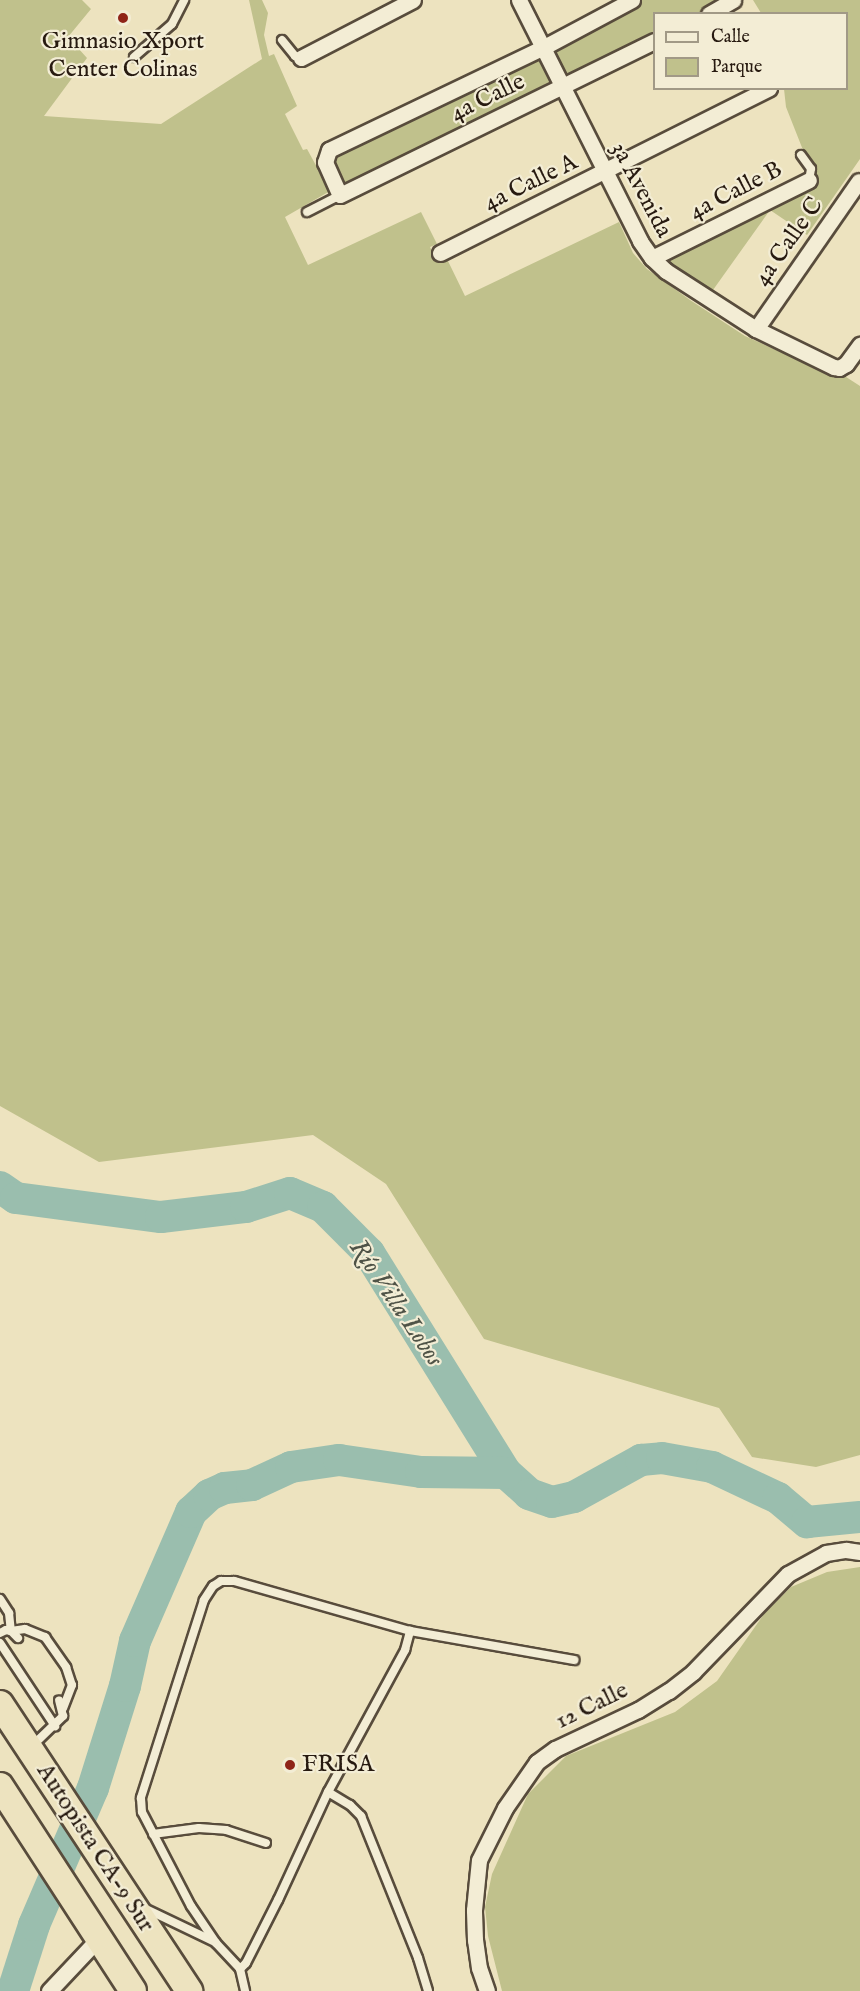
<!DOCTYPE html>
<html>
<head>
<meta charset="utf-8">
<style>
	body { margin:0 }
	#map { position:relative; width:860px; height:1991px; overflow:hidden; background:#ede3bf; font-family:"IM FELL English",serif }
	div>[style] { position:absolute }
	.green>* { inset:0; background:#c0c18c }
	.river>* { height:32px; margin:-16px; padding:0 16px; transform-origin:16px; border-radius:16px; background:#9abeae }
	.roads { filter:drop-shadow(2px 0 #584c3c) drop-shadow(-2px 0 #584c3c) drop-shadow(0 2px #584c3c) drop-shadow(0 -2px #584c3c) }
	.service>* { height:8px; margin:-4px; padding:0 4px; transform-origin:4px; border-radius:4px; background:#f3edd5 }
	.minor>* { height:15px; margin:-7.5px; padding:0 7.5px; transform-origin:7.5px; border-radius:7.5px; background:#f3edd5 }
	.trunk>* { height:26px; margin:-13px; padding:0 13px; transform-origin:13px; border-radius:13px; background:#ede3bf }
	.dots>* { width:16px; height:16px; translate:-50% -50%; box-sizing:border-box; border:3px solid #f3edd5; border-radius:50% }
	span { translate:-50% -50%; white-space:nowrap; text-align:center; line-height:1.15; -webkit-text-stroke:4.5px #f3edd5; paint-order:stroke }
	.poi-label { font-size:24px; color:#271a10 }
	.left { translate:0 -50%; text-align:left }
	.street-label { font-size:24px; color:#271a10 }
	.water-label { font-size:26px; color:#4f5347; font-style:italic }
	.legend { position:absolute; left:653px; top:12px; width:195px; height:78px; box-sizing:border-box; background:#f3edd5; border:2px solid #a19986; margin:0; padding:8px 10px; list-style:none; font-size:18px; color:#271a10 }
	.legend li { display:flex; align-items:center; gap:12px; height:30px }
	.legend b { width:30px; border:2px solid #a19986 }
</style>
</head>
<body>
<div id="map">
	<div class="green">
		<i style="clip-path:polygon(0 0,82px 0,91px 9px,68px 37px,87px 58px,44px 116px,161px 124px,262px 59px,249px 0,262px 0,268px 13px,264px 35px,269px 56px,274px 54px,297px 106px,285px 114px,303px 150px,307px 149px,330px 191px,285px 217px,308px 265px,421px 212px,437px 244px,430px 247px,438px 263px,447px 259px,465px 296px,619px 222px,633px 253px,647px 269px,690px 300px,745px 336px,805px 363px,843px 375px,860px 386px,860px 1455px,816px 1467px,752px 1457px,719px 1408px,484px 1339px,386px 1184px,313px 1135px,99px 1162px,0 1106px)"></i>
		<i style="clip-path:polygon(632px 0,729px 0,709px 13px,654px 14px,654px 41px,340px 195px,329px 150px)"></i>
		<i style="clip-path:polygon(753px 0,860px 0,860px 159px,807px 235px,770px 210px,713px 290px,672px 265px,669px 259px,816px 183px,786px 107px,784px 89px,846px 88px,846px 14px,761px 13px)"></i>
		<i style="clip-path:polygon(860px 1567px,860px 1991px,502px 1991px,488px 1936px,485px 1907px,492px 1874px,528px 1794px,566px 1756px,675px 1712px,717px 1681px,764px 1614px,791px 1587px,827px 1572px)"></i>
	</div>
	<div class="river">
		<i style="left:0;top:1187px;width:19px;rotate:35deg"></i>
		<i style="left:16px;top:1198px;width:146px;rotate:7.5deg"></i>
		<i style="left:161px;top:1217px;width:86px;rotate:-6.7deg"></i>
		<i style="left:246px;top:1207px;width:46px;rotate:-17.7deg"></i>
		<i style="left:290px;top:1193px;width:36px;rotate:23deg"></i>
		<i style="left:323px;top:1207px;width:65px;rotate:45deg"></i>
		<i style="left:369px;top:1253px;width:259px;rotate:58.1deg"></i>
		<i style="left:506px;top:1473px;width:31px;rotate:42deg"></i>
		<i style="left:529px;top:1494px;width:24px;rotate:19deg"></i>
		<i style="left:552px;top:1502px;width:23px;rotate:-13deg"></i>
		<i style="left:574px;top:1497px;width:77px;rotate:-28.9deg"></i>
		<i style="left:641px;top:1460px;width:21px;rotate:-5deg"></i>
		<i style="left:662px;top:1458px;width:51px;rotate:10.2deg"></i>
		<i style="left:712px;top:1467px;width:73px;rotate:25.2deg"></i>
		<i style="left:778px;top:1498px;width:38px;rotate:40deg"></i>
		<i style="left:807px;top:1522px;width:53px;rotate:-5.4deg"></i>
		<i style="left:13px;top:1991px;width:69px;rotate:-72.3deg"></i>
		<i style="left:34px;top:1925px;width:149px;rotate:-66.7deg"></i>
		<i style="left:93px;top:1788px;width:107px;rotate:-72.6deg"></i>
		<i style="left:125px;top:1686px;width:46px;rotate:-77.5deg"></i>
		<i style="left:135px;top:1641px;width:141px;rotate:-66.5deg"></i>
		<i style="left:191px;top:1512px;width:25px;rotate:-43deg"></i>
		<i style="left:209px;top:1495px;width:17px;rotate:-24deg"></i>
		<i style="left:225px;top:1488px;width:27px;rotate:-6deg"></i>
		<i style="left:252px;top:1485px;width:43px;rotate:-24.8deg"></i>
		<i style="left:291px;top:1467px;width:49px;rotate:-8.3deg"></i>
		<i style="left:339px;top:1460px;width:83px;rotate:8.3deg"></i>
		<i style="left:421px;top:1472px;width:85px;rotate:0.7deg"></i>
	</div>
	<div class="roads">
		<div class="service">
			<i style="left:282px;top:40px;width:21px;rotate:51deg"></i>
			<i style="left:295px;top:56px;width:6px;rotate:18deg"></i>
			<i style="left:134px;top:57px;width:50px;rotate:-41deg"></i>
			<i style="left:172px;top:24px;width:27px;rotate:-63deg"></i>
			<i style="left:801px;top:155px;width:17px;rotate:54deg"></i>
			<i style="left:811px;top:169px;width:11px;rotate:100deg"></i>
			<i style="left:307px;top:212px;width:37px;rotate:-27deg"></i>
			<i style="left:0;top:1599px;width:17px;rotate:57deg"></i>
			<i style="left:9px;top:1613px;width:18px;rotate:84deg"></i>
			<i style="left:11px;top:1631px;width:14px;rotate:-8deg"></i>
			<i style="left:25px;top:1629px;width:22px;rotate:22deg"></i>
			<i style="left:45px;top:1637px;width:37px;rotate:55deg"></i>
			<i style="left:66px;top:1667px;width:19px;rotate:72deg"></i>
			<i style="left:72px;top:1685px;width:25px;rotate:111deg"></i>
			<i style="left:410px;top:1631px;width:167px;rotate:10deg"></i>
			<i style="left:0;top:1633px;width:7px;rotate:-27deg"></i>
			<i style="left:6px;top:1630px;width:5px;rotate:11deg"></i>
			<i style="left:11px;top:1631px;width:10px;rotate:45deg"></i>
			<i style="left:0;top:1643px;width:100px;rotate:56.5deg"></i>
			<i style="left:33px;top:1745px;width:42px;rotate:-44deg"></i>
			<i style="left:63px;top:1716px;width:16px;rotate:-104deg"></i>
			<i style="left:328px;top:1792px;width:26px;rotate:31deg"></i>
			<i style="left:350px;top:1805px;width:16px;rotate:45deg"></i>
			<i style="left:361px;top:1816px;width:153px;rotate:68.1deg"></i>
			<i style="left:418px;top:1958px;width:34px;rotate:73deg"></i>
			<i style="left:153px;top:1834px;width:46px;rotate:-7.4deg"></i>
			<i style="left:199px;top:1828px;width:27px;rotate:4deg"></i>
			<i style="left:226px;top:1830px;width:42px;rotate:18deg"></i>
			<i style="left:144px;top:1908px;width:79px;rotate:25.6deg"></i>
			<i style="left:240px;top:1969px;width:8px;rotate:-45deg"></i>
			<i style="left:246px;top:1963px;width:71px;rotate:-63.1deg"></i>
			<i style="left:278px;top:1900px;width:119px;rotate:-65.2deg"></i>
			<i style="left:328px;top:1792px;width:162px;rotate:-61.5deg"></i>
			<i style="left:405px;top:1650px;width:20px;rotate:-75deg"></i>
			<i style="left:410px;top:1631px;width:183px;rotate:-164.1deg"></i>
			<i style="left:234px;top:1581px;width:13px;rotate:180deg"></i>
			<i style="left:221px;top:1581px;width:9px;rotate:148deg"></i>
			<i style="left:213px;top:1586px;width:17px;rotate:123deg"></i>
			<i style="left:204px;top:1600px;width:208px;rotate:107.7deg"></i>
			<i style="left:141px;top:1798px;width:14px;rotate:86deg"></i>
			<i style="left:142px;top:1812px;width:106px;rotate:62.5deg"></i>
			<i style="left:191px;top:1906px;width:45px;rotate:56deg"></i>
			<i style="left:216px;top:1943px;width:35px;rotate:47deg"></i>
			<i style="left:240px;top:1969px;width:23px;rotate:77deg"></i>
		</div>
		<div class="minor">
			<i style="left:519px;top:0;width:270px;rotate:63.3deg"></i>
			<i style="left:640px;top:241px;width:21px;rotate:55deg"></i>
			<i style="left:652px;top:258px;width:19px;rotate:43deg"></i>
			<i style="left:666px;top:271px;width:107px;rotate:32.8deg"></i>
			<i style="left:756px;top:329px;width:87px;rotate:26deg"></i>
			<i style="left:834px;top:367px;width:5px;rotate:11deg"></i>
			<i style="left:839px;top:368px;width:8px;rotate:-30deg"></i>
			<i style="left:846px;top:364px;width:24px;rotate:-54deg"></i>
			<i style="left:632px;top:0;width:100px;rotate:151.9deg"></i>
			<i style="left:544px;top:47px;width:238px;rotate:154.4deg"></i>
			<i style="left:329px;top:150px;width:13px;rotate:108deg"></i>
			<i style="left:325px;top:162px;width:36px;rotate:66deg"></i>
			<i style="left:340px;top:195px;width:350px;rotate:-26.1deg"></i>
			<i style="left:709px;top:14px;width:28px;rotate:-30deg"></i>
			<i style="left:301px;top:58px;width:126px;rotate:-27.4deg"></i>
			<i style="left:440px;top:253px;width:368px;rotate:-26.6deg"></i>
			<i style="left:652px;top:258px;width:175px;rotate:-26.4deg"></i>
			<i style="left:756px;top:329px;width:180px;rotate:-55.2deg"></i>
			<i style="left:49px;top:1991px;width:73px;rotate:-46.7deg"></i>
			<i style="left:487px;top:1991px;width:24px;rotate:-109deg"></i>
			<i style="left:479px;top:1968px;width:28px;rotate:-98deg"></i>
			<i style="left:475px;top:1940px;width:30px;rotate:-92deg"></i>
			<i style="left:474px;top:1910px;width:50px;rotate:-84.3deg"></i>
			<i style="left:479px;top:1860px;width:58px;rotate:-63.4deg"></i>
			<i style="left:505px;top:1808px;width:56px;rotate:-55.2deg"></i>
			<i style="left:537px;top:1762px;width:22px;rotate:-36deg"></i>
			<i style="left:555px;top:1749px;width:92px;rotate:-25.2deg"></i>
			<i style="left:638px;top:1710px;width:36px;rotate:-32deg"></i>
			<i style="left:669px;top:1691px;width:31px;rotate:-38deg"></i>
			<i style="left:693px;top:1672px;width:136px;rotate:-45.9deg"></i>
			<i style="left:788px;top:1574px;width:43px;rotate:-28.9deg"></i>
			<i style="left:826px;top:1553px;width:20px;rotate:-9deg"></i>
			<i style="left:846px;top:1550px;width:14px;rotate:8deg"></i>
		</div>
		<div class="trunk">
			<i style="left:0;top:1704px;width:344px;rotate:56.6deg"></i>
			<i style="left:0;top:1786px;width:244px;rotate:57deg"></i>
		</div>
	</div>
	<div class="dots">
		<i style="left:123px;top:18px;background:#8f2418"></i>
		<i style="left:290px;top:1765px;background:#8f2418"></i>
	</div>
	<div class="poi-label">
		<span style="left:123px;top:56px">Gimnasio Xport<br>Center Colinas</span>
		<span class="left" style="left:302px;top:1765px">FRISA</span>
	</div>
	<div class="street-label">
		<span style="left:488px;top:98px;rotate:-26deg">4a Calle</span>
		<span style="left:531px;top:183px;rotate:-26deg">4a Calle A</span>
		<span style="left:641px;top:190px;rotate:62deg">3a Avenida</span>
		<span style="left:736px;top:191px;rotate:-27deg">4a Calle B</span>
		<span style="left:789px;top:242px;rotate:-55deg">4a Calle C</span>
		<span style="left:592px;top:1706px;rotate:-26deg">12 Calle</span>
		<span style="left:95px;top:1848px;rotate:57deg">Autopista CA-9 Sur</span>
	</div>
	<div class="water-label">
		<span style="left:396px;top:1303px;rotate:56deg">Río Villa Lobos</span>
	</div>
	<ul class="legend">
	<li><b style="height:8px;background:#f3edd5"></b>Calle</li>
	<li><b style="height:16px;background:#c0c18c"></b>Parque</li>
	</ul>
</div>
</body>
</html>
